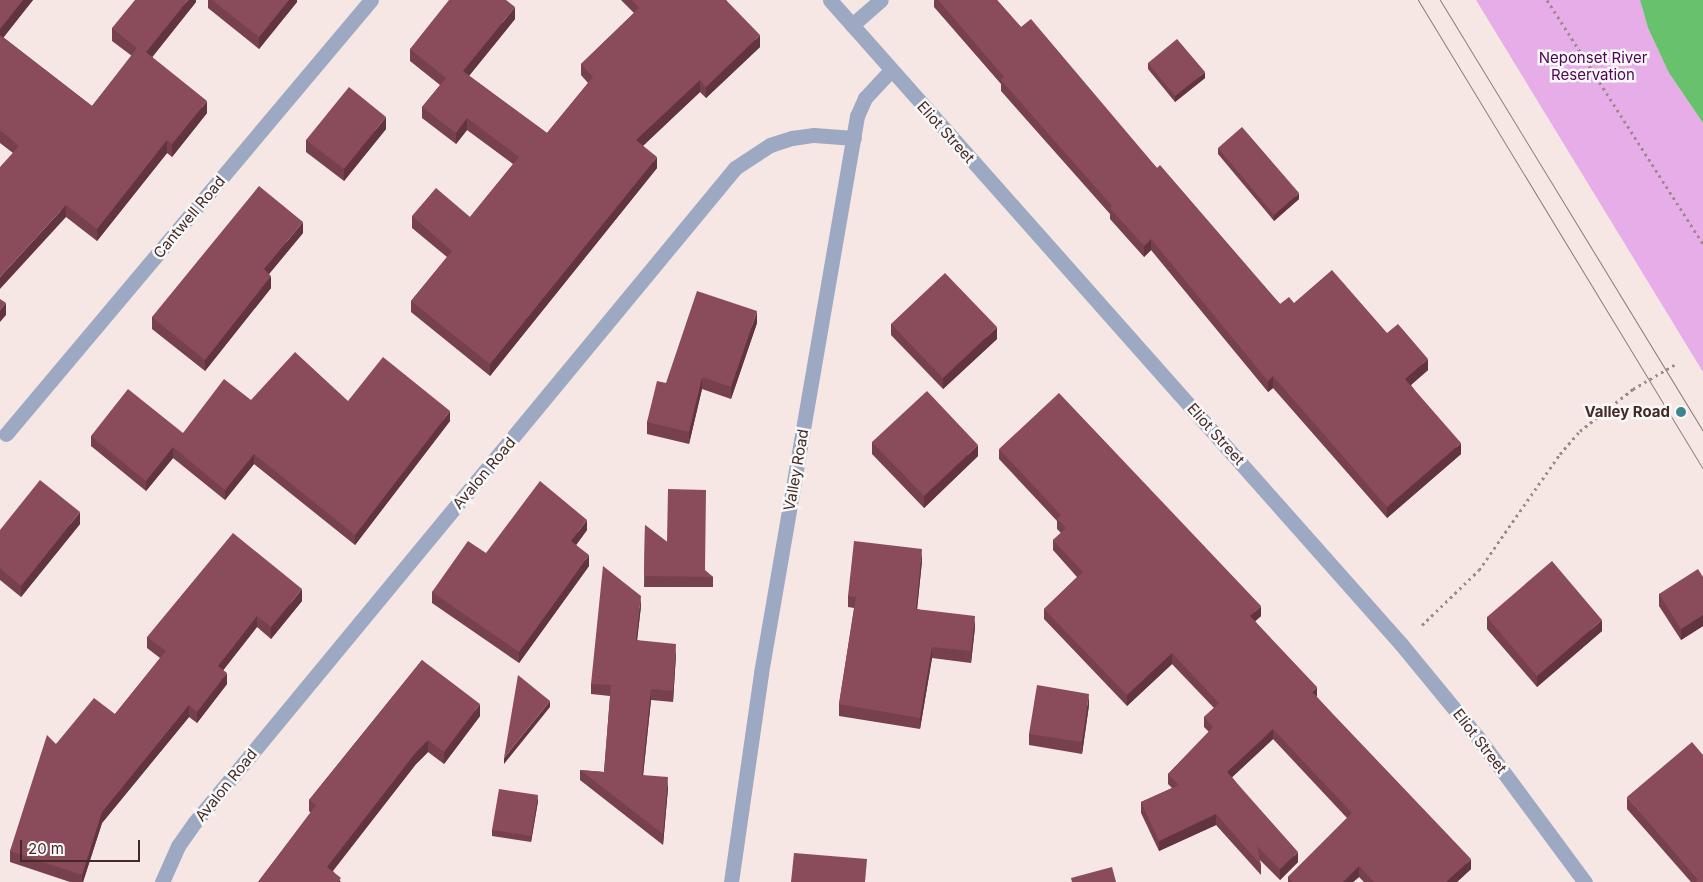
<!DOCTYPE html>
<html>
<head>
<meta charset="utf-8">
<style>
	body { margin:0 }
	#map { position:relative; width:1703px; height:882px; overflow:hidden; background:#f6e7e5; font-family:Inter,sans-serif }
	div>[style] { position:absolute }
	.green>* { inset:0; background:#e7ade9 }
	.water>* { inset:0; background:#67c16d }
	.path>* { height:3px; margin-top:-1.5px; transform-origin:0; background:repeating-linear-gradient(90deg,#9e8986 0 2.5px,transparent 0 6.5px) }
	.minor>* { height:15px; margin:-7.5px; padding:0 7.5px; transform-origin:7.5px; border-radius:7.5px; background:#9da9c2 }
	.tram>* { height:1px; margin:-0.5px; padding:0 0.5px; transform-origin:0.5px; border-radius:0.5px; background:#8e7875 }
	.wall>* { inset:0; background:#77404d }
	.shaded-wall>* { inset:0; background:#61343f }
	.building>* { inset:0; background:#8a4b5a }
	.dots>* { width:14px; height:14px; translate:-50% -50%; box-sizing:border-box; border:2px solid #f8f8f8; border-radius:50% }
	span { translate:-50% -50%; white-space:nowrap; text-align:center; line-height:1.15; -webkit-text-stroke:5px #f8f8f8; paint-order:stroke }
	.park-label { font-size:15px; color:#510456 }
	.street-label { font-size:15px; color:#452926 }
	.poi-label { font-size:15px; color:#452926; font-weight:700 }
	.right { translate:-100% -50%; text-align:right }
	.scale { position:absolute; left:20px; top:840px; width:120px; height:22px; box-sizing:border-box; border:2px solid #452926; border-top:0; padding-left:6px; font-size:15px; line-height:18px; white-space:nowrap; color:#452926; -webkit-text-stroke:4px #f8f8f8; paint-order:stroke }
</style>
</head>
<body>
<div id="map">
	<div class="green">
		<i style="clip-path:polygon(1476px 0,1640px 0,1648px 28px,1669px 73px,1703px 123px,1703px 372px)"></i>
	</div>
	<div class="water">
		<i style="clip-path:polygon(1640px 0,1703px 0,1703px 123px,1669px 73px,1648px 28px)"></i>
	</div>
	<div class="path">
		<i style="left:1547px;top:0;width:290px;rotate:57.4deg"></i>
		<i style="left:1422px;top:625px;width:79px;rotate:-44deg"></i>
		<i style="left:1479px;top:570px;width:141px;rotate:-55.1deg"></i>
		<i style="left:1560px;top:454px;width:30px;rotate:-49deg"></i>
		<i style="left:1580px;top:431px;width:68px;rotate:-38.4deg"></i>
		<i style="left:1633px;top:389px;width:48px;rotate:-30.3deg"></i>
	</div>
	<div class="minor">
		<i style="left:830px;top:0;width:861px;rotate:48.44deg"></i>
		<i style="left:1401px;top:644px;width:123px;rotate:50.6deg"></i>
		<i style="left:1479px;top:739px;width:178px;rotate:53.5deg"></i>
		<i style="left:852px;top:25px;width:38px;rotate:-41deg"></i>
		<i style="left:6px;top:434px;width:567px;rotate:-49.94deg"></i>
		<i style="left:162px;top:882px;width:39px;rotate:-66deg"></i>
		<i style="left:178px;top:846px;width:29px;rotate:-55deg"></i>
		<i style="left:195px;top:822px;width:848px;rotate:-50.45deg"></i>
		<i style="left:735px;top:168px;width:42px;rotate:-33.3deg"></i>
		<i style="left:770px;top:145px;width:23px;rotate:-18deg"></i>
		<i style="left:792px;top:138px;width:22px;rotate:-8deg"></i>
		<i style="left:814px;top:135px;width:40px;rotate:4.3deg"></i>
		<i style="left:731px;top:882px;width:211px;rotate:-81.8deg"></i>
		<i style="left:761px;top:673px;width:565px;rotate:-80.22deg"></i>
		<i style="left:857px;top:116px;width:20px;rotate:-66deg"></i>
		<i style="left:865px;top:98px;width:38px;rotate:-47deg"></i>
	</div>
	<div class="tram">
		<i style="left:1418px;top:0;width:549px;rotate:58.71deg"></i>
		<i style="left:1440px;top:0;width:505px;rotate:58.61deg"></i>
	</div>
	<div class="wall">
		<i style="clip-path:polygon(0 0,33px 0,3px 37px,92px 106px,132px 56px,112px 41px,112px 28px,196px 0,196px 2px,152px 57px,207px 113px,172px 157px,167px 153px,97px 241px,66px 217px,13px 153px,0 143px)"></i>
		<i style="clip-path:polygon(208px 0,297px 0,297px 2px,259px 49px,208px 8px)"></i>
		<i style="clip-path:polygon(621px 0,726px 0,760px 47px,706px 98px,700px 92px,643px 146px,657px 168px,490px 376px,411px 312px,411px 301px,447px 257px,412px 228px,412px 216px,470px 217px,513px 164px,467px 130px,456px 144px,422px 118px,422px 107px,440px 85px,410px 61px,410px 49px,515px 19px,469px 76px,547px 133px,588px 83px,581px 75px,581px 64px,634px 13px)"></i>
		<i style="clip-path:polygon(934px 0,997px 0,1021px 27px,1157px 168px,1280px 304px,1294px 303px,1387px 333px,1428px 370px,1411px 385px,1461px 454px,1387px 518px,1273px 388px,1268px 392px,1151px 250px,1144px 257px,1110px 219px,1110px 214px,1001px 91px,1001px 84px,934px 7px)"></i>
		<i style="clip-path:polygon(1148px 63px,1205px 78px,1175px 102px,1148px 69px)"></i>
		<i style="clip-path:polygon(386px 129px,344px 181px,306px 152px,306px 140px)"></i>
		<i style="clip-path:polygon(1218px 148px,1299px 199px,1274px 221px,1218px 154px)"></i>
		<i style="clip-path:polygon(303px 233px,269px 274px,271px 288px,205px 371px,152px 329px,152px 317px)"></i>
		<i style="clip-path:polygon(757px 323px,731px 399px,702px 389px,689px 444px,647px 434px,647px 422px,666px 383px)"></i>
		<i style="clip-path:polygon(891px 324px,997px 339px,943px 389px,891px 335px)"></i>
		<i style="clip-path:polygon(251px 400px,348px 401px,450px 421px,355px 545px,254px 464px,225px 500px,173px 458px,146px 491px,91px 446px,91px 436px,183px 433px)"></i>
		<i style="clip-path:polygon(872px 442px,978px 456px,924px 508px,872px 454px)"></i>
		<i style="clip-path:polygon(999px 449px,1261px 616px,1255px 621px,1317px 697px,1471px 869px,1457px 882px,1364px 882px,1359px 877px,1353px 882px,1288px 882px,1288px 877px,1347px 818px,1273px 739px,1232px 777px,1298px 862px,1280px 880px,1259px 859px,1261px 865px,1261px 875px,1216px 825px,1159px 851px,1141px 813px,1141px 802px,1172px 788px,1168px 784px,1168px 774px,1209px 732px,1204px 727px,1204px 717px,1214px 708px,1172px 664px,1127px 706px,1044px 619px,1044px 609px,1077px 577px,1053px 550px,1053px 540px,1061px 533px,1057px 529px,1057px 521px,999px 459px)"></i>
		<i style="clip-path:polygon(80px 524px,21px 597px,0 580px,0 530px)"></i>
		<i style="clip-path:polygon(645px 525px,713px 577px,713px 587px,644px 587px)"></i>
		<i style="clip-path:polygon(587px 530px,576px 545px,589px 566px,519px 663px,432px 603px,432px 592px,486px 553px)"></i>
		<i style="clip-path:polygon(922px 561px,917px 609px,975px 627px,971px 663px,932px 658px,920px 729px,839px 716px,839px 704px,854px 608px,848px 607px,848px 596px)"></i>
		<i style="clip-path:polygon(1703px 577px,1703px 626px,1681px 640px,1659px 606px,1659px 594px)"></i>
		<i style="clip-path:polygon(302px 601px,271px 639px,257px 627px,223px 670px,227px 684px,197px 723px,189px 717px,102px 823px,83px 882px,70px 882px,10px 862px,10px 851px,56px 744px,115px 714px,160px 658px,147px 648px,147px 637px)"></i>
		<i style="clip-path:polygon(641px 606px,637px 640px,676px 654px,673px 702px,651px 700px,643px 775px,668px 788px,663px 845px,580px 780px,580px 770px,604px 772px,610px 696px,591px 694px,591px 684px)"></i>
		<i style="clip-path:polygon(1487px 617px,1602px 631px,1537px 687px,1487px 629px)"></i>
		<i style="clip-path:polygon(422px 660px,480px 716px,444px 764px,428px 752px,416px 764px,333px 871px,341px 882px,258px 882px,311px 813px,309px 811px,309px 800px)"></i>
		<i style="clip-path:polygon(1089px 705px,1082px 754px,1029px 745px,1029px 734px)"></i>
		<i style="clip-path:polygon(1627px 797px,1703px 882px,1691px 882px,1627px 809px)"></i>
		<i style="clip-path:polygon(538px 801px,531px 842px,492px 836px,492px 830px)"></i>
	</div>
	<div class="shaded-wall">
		<i style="clip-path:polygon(23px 0,33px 0,0 42px,0 29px)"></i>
		<i style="clip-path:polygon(188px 0,196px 0,196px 2px,146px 65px,146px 52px)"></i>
		<i style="clip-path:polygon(289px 0,297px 0,297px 2px,259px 49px,259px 37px)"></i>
		<i style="clip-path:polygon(515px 7px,515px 19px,463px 83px,463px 71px)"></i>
		<i style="clip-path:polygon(760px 35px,760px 47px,706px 98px,706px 87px)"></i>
		<i style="clip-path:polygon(1205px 72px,1205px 78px,1175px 102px,1175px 96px)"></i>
		<i style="clip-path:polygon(700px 80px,700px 92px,636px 152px,636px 140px)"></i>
		<i style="clip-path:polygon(207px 101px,207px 113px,172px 157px,172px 144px)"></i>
		<i style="clip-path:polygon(386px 117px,386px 129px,344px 181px,344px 169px)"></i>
		<i style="clip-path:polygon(467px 118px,467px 130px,456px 144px,456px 133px)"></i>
		<i style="clip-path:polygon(167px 140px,167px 153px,97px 241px,97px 229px)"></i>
		<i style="clip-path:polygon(657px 157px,657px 168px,490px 376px,490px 364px)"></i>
		<i style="clip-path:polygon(1299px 193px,1299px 199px,1274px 221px,1274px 215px)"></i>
		<i style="clip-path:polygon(66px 205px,66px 217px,0 289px,0 277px)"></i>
		<i style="clip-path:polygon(303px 222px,303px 233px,264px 280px,264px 269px)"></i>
		<i style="clip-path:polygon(1151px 239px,1151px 250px,1144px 257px,1144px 246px)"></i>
		<i style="clip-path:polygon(271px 276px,271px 288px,205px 371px,205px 360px)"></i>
		<i style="clip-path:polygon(6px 303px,6px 315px,0 322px,0 310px)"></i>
		<i style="clip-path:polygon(757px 311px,757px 323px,731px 399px,731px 387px)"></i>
		<i style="clip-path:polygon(997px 327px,997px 339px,943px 389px,943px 378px)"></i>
		<i style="clip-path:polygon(1428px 359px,1428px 370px,1405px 390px,1405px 379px)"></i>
		<i style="clip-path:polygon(1273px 376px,1273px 388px,1268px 392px,1268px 381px)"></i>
		<i style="clip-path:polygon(702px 377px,702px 389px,689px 444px,689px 432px)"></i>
		<i style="clip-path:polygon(450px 411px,450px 421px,355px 545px,355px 535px)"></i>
		<i style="clip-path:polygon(1461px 443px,1461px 454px,1387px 518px,1387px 507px)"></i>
		<i style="clip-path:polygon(978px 445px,978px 456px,924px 508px,924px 496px)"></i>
		<i style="clip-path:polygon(173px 447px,173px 458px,146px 491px,146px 481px)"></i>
		<i style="clip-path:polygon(254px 454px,254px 464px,225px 500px,225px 490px)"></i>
		<i style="clip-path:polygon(80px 512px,80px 524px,21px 597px,21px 586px)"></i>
		<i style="clip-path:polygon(587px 520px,587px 530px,571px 552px,571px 541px)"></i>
		<i style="clip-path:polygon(922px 549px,922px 561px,916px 620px,916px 609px)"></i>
		<i style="clip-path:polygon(589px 555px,589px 566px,519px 663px,519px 652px)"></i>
		<i style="clip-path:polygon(302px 589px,302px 601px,271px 639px,271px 627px)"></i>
		<i style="clip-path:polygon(641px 596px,641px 606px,636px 650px,636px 640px)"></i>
		<i style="clip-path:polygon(1261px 606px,1261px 616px,1250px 626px,1250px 616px)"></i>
		<i style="clip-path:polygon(1703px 615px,1703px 626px,1681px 640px,1681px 629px)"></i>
		<i style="clip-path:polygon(257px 616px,257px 627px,218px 677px,218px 666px)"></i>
		<i style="clip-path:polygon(975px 616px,975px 627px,971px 663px,971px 651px)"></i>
		<i style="clip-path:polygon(1602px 620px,1602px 631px,1537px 687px,1537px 676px)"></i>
		<i style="clip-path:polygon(676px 644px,676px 654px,673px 702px,673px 691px)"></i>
		<i style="clip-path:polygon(932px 647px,932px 658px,920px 729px,920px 718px)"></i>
		<i style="clip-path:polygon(1172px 653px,1172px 664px,1127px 706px,1127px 695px)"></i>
		<i style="clip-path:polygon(227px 673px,227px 684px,197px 723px,197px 712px)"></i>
		<i style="clip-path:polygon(1317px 687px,1317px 697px,1312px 692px)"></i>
		<i style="clip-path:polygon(651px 689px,651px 700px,642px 786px,642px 775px)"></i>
		<i style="clip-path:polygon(1089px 694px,1089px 705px,1082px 754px,1082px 742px)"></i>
		<i style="clip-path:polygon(550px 701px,550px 707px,504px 764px,504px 758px)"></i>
		<i style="clip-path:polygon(480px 704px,480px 716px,444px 764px,444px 752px)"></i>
		<i style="clip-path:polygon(189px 705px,189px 717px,102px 823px,83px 882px,82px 882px,82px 875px,102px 812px)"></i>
		<i style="clip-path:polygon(1273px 729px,1273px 739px,1227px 782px,1227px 772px)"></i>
		<i style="clip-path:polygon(428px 740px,428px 752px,416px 764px,327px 878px,327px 867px,416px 752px)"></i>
		<i style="clip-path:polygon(668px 777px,668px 788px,663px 845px,663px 834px)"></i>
		<i style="clip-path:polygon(538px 795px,538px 801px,531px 842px,531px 836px)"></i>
		<i style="clip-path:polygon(1216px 814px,1216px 825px,1159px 851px,1159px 841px)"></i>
		<i style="clip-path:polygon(1298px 852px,1298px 862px,1280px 880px,1280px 869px)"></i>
		<i style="clip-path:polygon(1471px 859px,1471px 869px,1457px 882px,1446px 882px)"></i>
		<i style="clip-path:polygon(1359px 866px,1359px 877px,1353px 882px,1343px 882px)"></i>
	</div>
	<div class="building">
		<i style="clip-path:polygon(0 0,23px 0,0 29px)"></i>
		<i style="clip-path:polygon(135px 0,188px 0,146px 52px,207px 101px,172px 144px,167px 140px,97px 229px,66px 205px,0 277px,0 167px,19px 146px,0 130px,0 35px,92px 106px,137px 48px,112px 28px)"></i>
		<i style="clip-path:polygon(212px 0,289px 0,259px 37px)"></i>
		<i style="clip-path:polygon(449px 0,506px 0,515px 7px,463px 71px,547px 133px,593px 77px,581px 64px,639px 8px,632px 0,726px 0,760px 35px,706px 87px,700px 80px,636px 140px,657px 157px,490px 364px,411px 301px,452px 251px,412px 216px,436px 188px,470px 217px,519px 157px,467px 118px,456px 133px,422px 107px,446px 78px,410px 49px)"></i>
		<i style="clip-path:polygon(938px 0,997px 0,1021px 27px,1031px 19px,1157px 168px,1160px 165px,1280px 304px,1289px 297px,1294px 303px,1332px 270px,1387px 333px,1398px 324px,1428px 359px,1405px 379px,1461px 443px,1387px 507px,1273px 376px,1268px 381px,1151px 239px,1144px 246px,1110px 208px,1112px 206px,1001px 80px,1004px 77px)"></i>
		<i style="clip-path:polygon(1177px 39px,1205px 72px,1175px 96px,1148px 63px)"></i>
		<i style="clip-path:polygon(349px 87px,386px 117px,344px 169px,306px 140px)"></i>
		<i style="clip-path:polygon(1242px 127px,1299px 193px,1274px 215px,1218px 148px)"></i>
		<i style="clip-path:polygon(259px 186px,303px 222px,264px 269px,271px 276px,205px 360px,152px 317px)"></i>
		<i style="clip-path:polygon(945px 273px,997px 327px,943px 378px,891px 324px)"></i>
		<i style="clip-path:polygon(697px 291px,757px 311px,731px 387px,702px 377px,689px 432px,647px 422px,657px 381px,666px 383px)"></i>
		<i style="clip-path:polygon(0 299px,6px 303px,0 310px)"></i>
		<i style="clip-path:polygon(295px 352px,348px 401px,383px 357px,450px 411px,355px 535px,254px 454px,225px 490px,173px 447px,146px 481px,91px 436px,128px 389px,183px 433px,224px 379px,251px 400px)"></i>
		<i style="clip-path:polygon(927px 391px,978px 445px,924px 496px,872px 442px)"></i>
		<i style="clip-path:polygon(1059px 393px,1261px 606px,1250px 616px,1317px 687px,1312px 692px,1471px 859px,1446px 882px,1374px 882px,1359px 866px,1343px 882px,1292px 882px,1288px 877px,1352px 813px,1273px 729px,1227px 772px,1298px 852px,1280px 869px,1257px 846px,1261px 865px,1216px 814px,1159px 841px,1141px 802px,1179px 785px,1168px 774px,1213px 727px,1204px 717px,1219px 703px,1172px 653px,1127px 695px,1044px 609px,1083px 572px,1053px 540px,1066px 528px,1057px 519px,1061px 515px,999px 449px)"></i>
		<i style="clip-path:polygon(40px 480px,80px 512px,21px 586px,0 568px,0 530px)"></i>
		<i style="clip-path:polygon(540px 481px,587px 520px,571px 541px,589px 555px,519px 652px,432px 592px,468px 541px,486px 553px)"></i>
		<i style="clip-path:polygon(668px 489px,706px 490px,705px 570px,713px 577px,644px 576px,645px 525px,667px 542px)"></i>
		<i style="clip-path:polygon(233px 533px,302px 589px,271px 627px,257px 616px,218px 666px,227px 673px,197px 712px,189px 705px,102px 812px,82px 875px,10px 851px,47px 735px,56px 744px,94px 698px,115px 714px,166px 651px,147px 637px)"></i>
		<i style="clip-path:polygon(854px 541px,922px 549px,916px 609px,975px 616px,971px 651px,932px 647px,920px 718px,839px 704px,856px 597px,848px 596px)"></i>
		<i style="clip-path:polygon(1552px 561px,1602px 620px,1537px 676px,1487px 617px)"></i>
		<i style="clip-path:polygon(603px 566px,641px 596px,636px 640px,676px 644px,673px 691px,651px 689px,642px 775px,668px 777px,663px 834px,580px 770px,604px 772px,611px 685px,591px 684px)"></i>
		<i style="clip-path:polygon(1698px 569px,1703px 577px,1703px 615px,1681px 629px,1659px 594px)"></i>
		<i style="clip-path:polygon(422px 660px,480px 704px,444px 752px,428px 740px,416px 752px,327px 867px,341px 878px,338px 882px,258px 882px,316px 805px,309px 800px)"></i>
		<i style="clip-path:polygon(518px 675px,550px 701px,504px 758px)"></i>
		<i style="clip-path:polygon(1037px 685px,1089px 694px,1082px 742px,1029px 734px)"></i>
		<i style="clip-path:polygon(1692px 742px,1703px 755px,1703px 882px,1696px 882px,1698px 880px,1627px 797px)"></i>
		<i style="clip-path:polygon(499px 789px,538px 795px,531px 836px,492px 830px)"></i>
		<i style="clip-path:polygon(794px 853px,867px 859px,865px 882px,791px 882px)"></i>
		<i style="clip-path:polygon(1112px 867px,1116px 882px,1072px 882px,1071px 878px)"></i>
	</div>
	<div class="dots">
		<i style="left:1681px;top:412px;background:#3e868e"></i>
	</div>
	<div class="park-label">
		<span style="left:1593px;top:66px">Neponset River<br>Reservation</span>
	</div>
	<div class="street-label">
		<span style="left:946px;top:132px;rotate:48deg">Eliot Street</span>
		<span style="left:189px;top:217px;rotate:-50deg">Cantwell Road</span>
		<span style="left:1216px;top:434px;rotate:48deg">Eliot Street</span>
		<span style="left:796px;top:470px;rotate:-80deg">Valley Road</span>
		<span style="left:484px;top:473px;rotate:-50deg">Avalon Road</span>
		<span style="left:1480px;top:741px;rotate:52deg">Eliot Street</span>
		<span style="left:226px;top:785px;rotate:-51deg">Avalon Road</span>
	</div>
	<div class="poi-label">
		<span class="right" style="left:1670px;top:412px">Valley Road</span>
	</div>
	<div class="scale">20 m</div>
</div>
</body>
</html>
